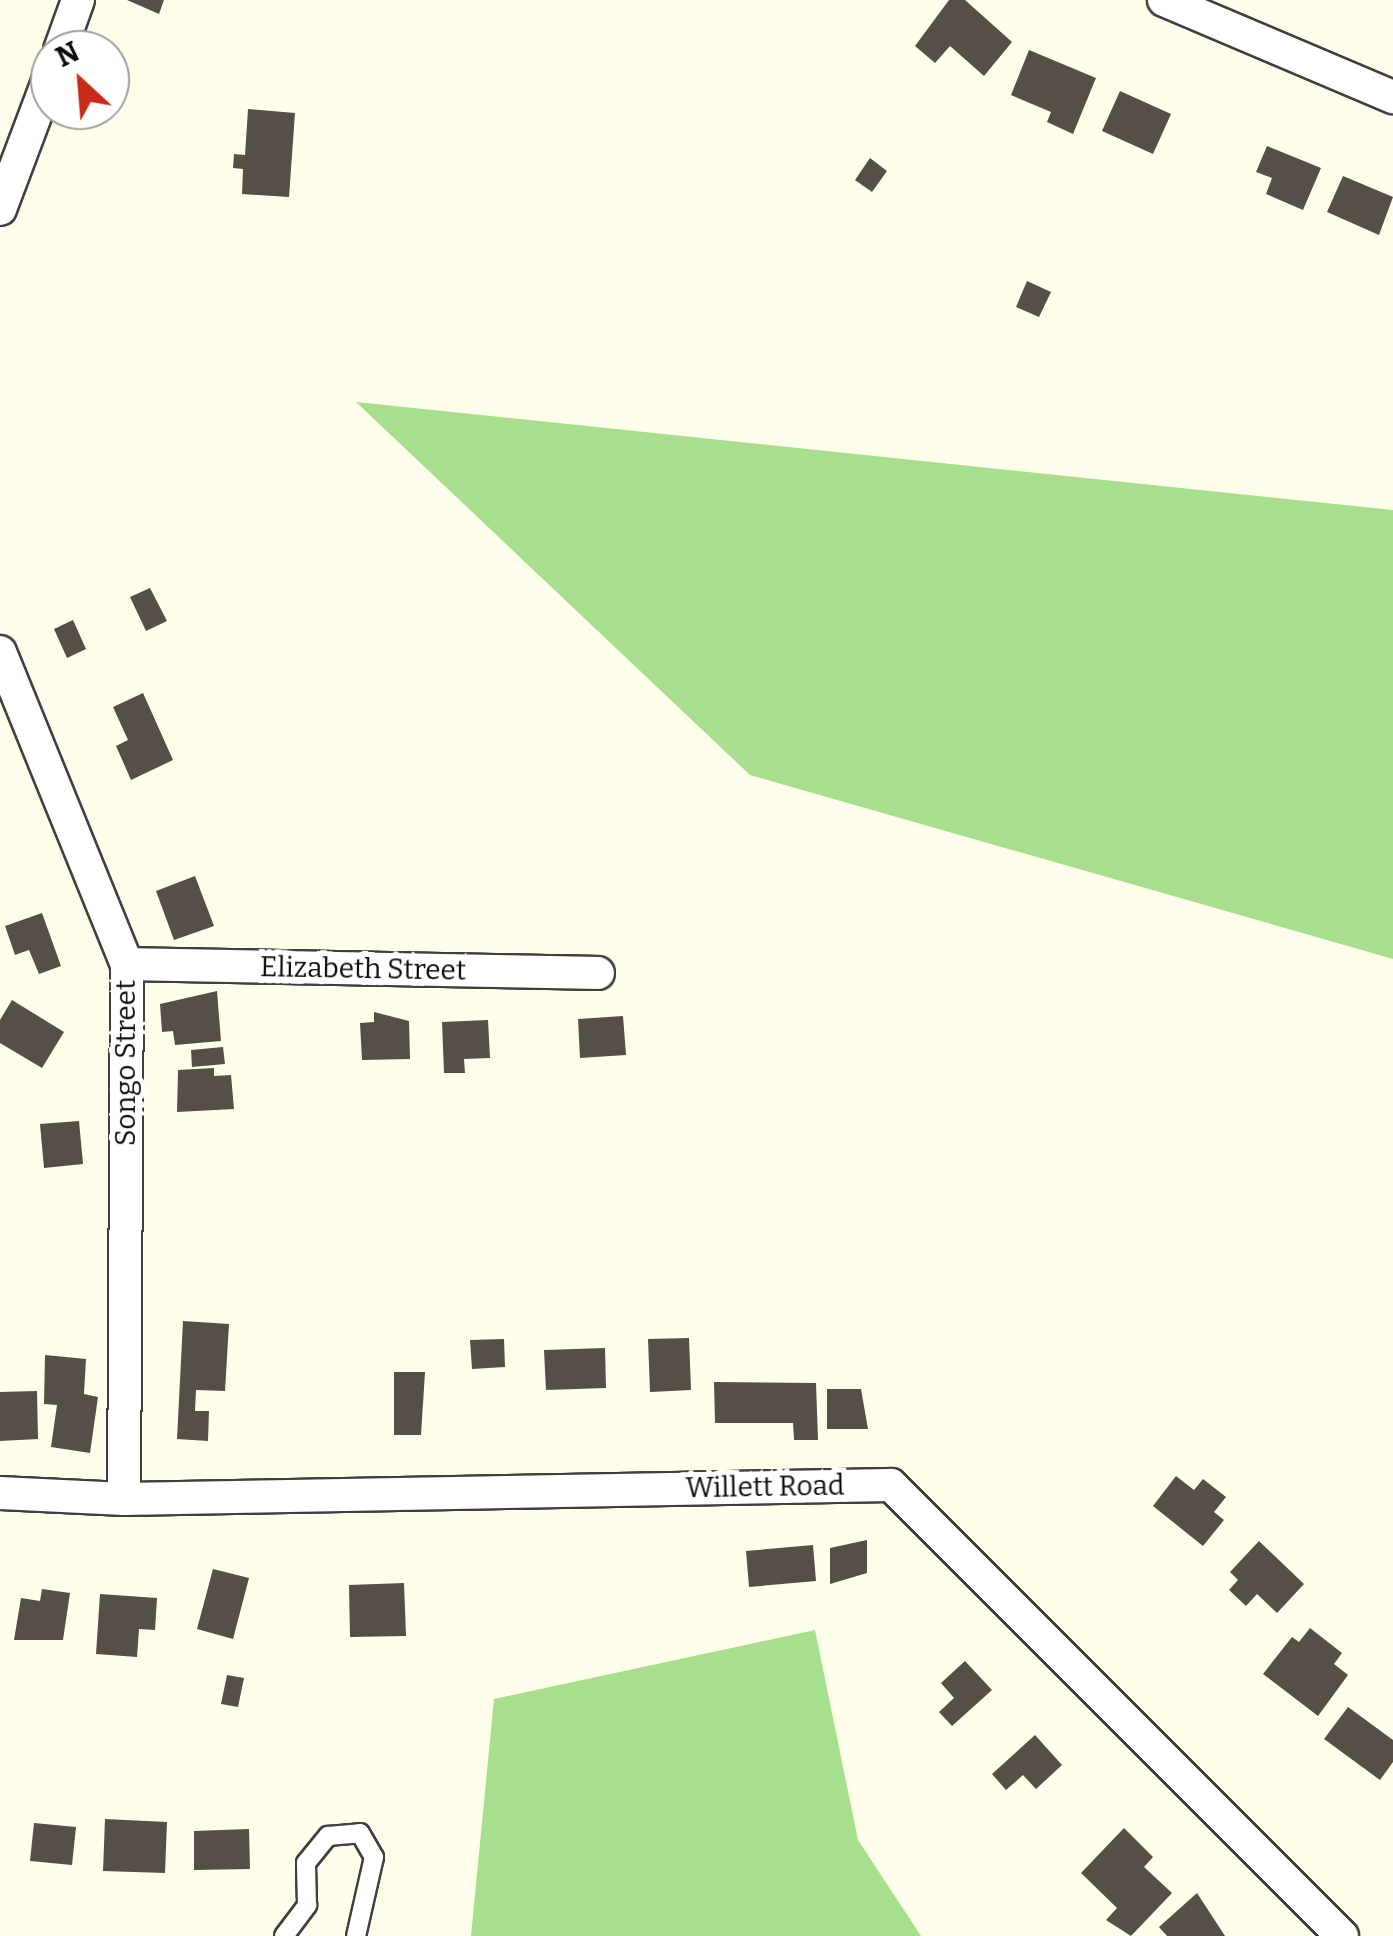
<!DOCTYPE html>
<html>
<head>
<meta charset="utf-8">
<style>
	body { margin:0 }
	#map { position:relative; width:1393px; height:1936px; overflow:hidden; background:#fffeea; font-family:Bitter,serif }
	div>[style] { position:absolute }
	.forest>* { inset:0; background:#a7df8e }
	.building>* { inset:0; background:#554f47 }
	.roads { filter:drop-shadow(2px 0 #3f3f3f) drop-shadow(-2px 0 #3f3f3f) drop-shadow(0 2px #3f3f3f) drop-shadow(0 -2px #3f3f3f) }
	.service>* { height:18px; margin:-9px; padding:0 9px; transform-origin:9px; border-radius:9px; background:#fff }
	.minor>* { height:32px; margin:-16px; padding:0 16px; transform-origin:16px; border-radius:16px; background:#fff }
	span { translate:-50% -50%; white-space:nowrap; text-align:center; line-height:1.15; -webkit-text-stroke:10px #fff; paint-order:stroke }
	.street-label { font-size:28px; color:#0c0c0c }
	.north { position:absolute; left:30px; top:30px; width:100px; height:100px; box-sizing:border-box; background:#fff; border:2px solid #9e9e9e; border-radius:50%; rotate:334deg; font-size:28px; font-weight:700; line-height:40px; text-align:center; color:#0c0c0c }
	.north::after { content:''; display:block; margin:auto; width:35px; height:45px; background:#c82a18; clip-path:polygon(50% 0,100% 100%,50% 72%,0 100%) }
</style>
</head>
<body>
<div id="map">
	<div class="forest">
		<i style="clip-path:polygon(356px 402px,1393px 510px,1393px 959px,750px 775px)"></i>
		<i style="clip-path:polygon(815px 1630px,858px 1840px,921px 1936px,471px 1936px,494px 1699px)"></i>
	</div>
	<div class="building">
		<i style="clip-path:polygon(127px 0,164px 0,159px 14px)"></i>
		<i style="clip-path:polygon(949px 0,965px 0,1012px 42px,984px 76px,950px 46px,935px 63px,915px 46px)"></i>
		<i style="clip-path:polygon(1029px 50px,1096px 78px,1073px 134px,1047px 122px,1051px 112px,1011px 95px)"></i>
		<i style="clip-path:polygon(1120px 91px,1171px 114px,1153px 154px,1102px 131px)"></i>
		<i style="clip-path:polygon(248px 109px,295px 113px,289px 197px,242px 194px,243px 169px,233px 168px,234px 154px,245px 155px)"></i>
		<i style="clip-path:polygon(1267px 146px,1321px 168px,1303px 210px,1266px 194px,1272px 178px,1256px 172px)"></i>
		<i style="clip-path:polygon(870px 158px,887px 171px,872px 192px,855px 180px)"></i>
		<i style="clip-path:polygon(1343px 176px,1393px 197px,1379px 235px,1327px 212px)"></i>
		<i style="clip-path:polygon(1027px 281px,1051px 292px,1039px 317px,1016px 307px)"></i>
		<i style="clip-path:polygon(150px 588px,167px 621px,146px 631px,130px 597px)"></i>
		<i style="clip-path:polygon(73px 620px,86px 649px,67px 658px,54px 629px)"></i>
		<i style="clip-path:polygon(143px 693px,173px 760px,131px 780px,116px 746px,128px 740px,113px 707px)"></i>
		<i style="clip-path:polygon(195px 876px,214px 926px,174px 940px,156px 891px)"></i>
		<i style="clip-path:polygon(42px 913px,61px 966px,39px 974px,29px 950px,15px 955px,5px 926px)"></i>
		<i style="clip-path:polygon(217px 991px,221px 1041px,175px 1045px,173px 1031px,162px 1032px,160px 1004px)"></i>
		<i style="clip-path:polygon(12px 1000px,64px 1032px,42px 1068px,0 1043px,0 1020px)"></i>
		<i style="clip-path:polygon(374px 1012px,409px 1021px,410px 1059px,362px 1060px,360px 1023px,374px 1022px)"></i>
		<i style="clip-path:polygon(623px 1016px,626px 1055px,580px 1058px,578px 1019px)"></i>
		<i style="clip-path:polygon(488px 1020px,490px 1058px,464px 1059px,465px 1073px,444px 1073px,442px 1022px)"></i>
		<i style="clip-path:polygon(223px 1047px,225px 1064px,192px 1067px,191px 1050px)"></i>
		<i style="clip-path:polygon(214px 1068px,214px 1076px,231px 1075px,234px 1109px,177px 1112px,178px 1070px)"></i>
		<i style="clip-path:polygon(79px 1121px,83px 1164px,44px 1168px,40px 1124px)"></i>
		<i style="clip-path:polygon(183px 1321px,229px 1324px,225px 1391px,196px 1390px,195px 1411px,209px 1411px,208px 1441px,177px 1439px)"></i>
		<i style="clip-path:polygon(689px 1338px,691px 1390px,650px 1392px,648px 1339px)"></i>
		<i style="clip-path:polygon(504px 1339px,505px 1367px,472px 1369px,470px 1340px)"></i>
		<i style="clip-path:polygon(605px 1348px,606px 1388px,546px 1390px,544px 1350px)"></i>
		<i style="clip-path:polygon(45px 1355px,86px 1359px,84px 1394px,98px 1397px,90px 1453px,51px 1447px,57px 1405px,44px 1404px)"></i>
		<i style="clip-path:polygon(394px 1372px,425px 1372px,421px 1435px,394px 1435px)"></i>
		<i style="clip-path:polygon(714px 1382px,816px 1383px,818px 1440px,794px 1440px,793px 1423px,715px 1423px)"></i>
		<i style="clip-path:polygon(827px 1389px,861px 1389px,868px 1429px,827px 1429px)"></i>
		<i style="clip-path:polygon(37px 1391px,38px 1439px,0 1441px,0 1392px)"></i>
		<i style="clip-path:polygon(1176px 1476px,1194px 1490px,1203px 1479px,1226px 1497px,1214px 1512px,1224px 1520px,1203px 1546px,1153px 1506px)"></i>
		<i style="clip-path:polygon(867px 1540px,867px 1573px,830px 1584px,830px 1548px)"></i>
		<i style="clip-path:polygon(1259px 1541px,1304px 1584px,1277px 1613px,1257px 1594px,1246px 1606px,1229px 1590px,1238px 1580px,1230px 1572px)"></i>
		<i style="clip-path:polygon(813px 1545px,816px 1581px,749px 1587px,746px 1551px)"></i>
		<i style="clip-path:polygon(213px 1569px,249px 1578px,233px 1639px,197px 1629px)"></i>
		<i style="clip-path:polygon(404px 1583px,406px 1636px,350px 1637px,349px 1585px)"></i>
		<i style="clip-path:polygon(42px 1589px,70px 1593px,63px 1640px,14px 1640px,21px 1598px,40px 1601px)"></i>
		<i style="clip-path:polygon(100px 1594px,157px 1598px,155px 1630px,139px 1629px,137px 1657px,96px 1654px)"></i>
		<i style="clip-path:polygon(1310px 1628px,1342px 1653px,1334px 1664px,1348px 1675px,1318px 1716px,1263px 1674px,1292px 1637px,1299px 1642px)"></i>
		<i style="clip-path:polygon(965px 1661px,992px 1690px,952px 1726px,939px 1712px,954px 1698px,941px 1683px)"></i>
		<i style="clip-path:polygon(227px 1675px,244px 1678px,238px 1707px,221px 1704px)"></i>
		<i style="clip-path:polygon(1348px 1707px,1393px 1740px,1393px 1762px,1380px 1780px,1324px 1739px)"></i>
		<i style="clip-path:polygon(1035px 1735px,1062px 1765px,1036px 1789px,1023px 1775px,1006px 1790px,992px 1774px)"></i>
		<i style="clip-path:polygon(105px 1819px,167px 1822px,165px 1873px,103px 1871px)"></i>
		<i style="clip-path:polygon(34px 1823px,76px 1827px,72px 1865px,30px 1861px)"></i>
		<i style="clip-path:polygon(1124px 1828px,1153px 1857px,1144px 1867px,1172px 1893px,1131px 1936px,1106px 1920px,1117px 1908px,1081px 1873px)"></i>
		<i style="clip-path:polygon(249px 1829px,250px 1869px,194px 1870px,194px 1831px)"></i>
		<i style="clip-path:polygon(1197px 1893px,1225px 1936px,1167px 1936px,1159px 1927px)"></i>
	</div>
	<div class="roads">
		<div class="service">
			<i style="left:284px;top:1936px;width:39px;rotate:-53deg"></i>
			<i style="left:307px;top:1905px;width:42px;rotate:-91.4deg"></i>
			<i style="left:306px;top:1863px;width:35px;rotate:-51deg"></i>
			<i style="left:328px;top:1836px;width:32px;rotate:-5deg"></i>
			<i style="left:360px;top:1833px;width:28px;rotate:60deg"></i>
			<i style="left:374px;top:1857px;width:81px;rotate:102.8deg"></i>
		</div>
		<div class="minor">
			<i style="left:1164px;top:0;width:249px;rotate:23deg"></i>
			<i style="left:60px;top:50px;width:53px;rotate:-70.2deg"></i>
			<i style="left:0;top:209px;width:142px;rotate:-69.4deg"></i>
			<i style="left:0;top:652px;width:337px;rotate:67.9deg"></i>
			<i style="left:127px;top:964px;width:535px;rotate:90.32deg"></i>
			<i style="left:127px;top:964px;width:471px;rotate:1.1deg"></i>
			<i style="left:0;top:1493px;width:124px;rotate:2.8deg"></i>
			<i style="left:124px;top:1499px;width:767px;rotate:-1.05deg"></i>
			<i style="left:891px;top:1485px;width:638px;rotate:45deg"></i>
		</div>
	</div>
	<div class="street-label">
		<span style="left:363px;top:969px;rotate:1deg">Elizabeth Street</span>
		<span style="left:126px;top:1063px;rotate:-90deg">Songo Street</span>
		<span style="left:765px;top:1487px;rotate:-1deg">Willett Road</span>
	</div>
	<div class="north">N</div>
</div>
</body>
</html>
